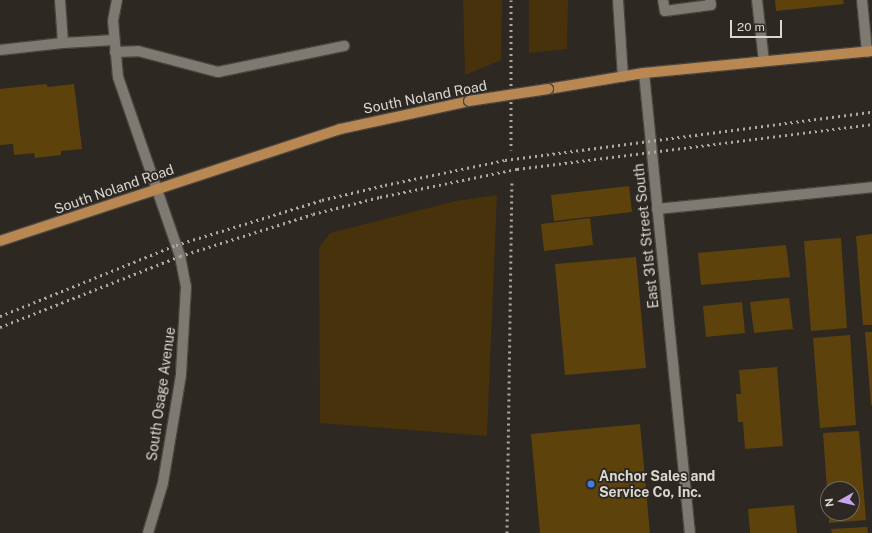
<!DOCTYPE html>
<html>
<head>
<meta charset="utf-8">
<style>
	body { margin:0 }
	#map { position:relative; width:872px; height:533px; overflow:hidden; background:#2d2822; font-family:"Public Sans",sans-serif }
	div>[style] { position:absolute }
	.green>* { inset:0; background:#47320c }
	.building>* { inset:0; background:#5e420c }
	.roads { filter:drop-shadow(1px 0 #48443f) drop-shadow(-1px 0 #48443f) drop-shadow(0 1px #48443f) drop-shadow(0 -1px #48443f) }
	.minor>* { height:10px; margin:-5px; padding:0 5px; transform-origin:5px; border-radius:5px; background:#7e7971 }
	.major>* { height:10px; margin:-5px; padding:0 5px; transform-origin:5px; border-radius:5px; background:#b98751 }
	.rail>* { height:3px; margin-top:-1.5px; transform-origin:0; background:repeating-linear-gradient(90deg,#ada9a4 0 2px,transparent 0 6px) }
	.bridges { filter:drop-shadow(1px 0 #48443f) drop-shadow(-1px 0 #48443f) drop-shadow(0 1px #48443f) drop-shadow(0 -1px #48443f) }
	.major-bridge>* { height:10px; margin:-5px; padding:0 5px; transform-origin:5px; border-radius:5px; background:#b98751 }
	.dots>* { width:11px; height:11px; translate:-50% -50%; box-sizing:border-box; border:2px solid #2d2822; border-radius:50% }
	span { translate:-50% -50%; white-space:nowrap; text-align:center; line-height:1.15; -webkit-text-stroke:3.5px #2d2822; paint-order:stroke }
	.street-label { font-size:14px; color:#dad7d2 }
	.poi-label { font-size:14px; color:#dad7d2; font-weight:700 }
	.left { translate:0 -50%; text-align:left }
	.north { position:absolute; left:820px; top:481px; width:40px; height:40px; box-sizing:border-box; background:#2d2822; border:1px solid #726e68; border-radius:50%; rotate:262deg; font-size:11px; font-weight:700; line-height:16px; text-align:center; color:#dad7d2 }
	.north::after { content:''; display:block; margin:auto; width:14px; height:18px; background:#c9a5ee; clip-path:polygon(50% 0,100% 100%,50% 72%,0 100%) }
	.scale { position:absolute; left:730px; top:20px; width:52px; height:18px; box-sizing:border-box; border:2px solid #dad7d2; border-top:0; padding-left:5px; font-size:12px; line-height:14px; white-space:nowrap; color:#dad7d2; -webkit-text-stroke:3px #2d2822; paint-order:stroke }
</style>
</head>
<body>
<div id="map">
	<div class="green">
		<i style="clip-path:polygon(463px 0,502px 0,501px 60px,465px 75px)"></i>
		<i style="clip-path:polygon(529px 0,568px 0,567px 49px,529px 53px)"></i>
		<i style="clip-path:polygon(497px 195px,487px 436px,320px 423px,319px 248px,330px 233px,456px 201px)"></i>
	</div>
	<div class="building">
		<i style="clip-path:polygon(775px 0,843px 0,844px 4px,776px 11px)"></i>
		<i style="clip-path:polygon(46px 84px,48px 87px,74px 84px,82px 149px,61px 151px,61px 155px,35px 158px,34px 153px,14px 155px,13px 144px,0 145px,0 89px)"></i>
		<i style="clip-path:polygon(629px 186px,632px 212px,554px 221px,551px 195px)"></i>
		<i style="clip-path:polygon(590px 218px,593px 245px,544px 251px,541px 224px)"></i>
		<i style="clip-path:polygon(872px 234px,872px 325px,863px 325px,856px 236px)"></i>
		<i style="clip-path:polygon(841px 238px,847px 328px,811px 331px,804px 241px)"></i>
		<i style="clip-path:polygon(786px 245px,790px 277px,701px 285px,698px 253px)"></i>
		<i style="clip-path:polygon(636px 257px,646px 368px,565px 375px,555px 264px)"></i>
		<i style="clip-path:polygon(789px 298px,793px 329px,754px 333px,750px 302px)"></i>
		<i style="clip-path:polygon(742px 302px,745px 333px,706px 337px,703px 306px)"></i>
		<i style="clip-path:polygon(865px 332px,872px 332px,872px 405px,871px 405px)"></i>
		<i style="clip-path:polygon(850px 335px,856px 425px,820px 428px,813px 338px)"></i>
		<i style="clip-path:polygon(777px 367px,783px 446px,745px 449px,743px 422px,738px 422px,736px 394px,741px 394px,739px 370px)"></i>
		<i style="clip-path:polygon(640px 424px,650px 533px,540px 533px,531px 434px)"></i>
		<i style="clip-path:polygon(859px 431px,866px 520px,829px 523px,829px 513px,852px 513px,852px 489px,827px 489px,823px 433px)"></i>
		<i style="clip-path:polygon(794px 505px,797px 533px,750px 533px,748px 509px)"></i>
		<i style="clip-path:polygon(867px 527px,868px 533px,832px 533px,831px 529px)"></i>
	</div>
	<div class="roads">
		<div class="minor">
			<i style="left:60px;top:0;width:43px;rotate:86deg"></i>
			<i style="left:63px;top:43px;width:51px;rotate:-3.4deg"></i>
			<i style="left:117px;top:0;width:21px;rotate:101deg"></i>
			<i style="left:113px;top:21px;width:56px;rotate:84.9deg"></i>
			<i style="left:118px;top:77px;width:189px;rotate:70.9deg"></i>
			<i style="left:180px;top:256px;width:32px;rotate:79deg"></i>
			<i style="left:186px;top:287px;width:88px;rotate:93.3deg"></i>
			<i style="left:181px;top:375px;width:109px;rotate:99.5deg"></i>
			<i style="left:163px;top:483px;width:52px;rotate:106.7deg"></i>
			<i style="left:618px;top:0;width:77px;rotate:86.3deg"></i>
			<i style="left:663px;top:0;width:11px;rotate:80deg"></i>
			<i style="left:665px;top:11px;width:46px;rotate:-7.4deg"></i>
			<i style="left:711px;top:5px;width:5px;rotate:-101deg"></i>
			<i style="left:757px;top:0;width:61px;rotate:83.5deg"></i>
			<i style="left:862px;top:0;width:52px;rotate:84.5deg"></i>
			<i style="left:0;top:50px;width:63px;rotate:-6.3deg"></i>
			<i style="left:115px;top:52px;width:23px;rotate:-2deg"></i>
			<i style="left:138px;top:51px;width:83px;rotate:14.7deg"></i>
			<i style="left:218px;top:72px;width:129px;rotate:-11.7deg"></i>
			<i style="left:644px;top:73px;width:462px;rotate:84.3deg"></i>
			<i style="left:657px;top:209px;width:216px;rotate:-5.8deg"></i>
		</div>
		<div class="major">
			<i style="left:548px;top:89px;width:97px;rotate:-9.5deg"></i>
			<i style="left:644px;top:73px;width:229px;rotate:-5.5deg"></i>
			<i style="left:0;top:241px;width:358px;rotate:-18.2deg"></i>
			<i style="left:340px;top:129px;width:132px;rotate:-12.2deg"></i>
		</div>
	</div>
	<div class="rail">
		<i style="left:511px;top:0;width:150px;rotate:90deg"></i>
		<i style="left:0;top:316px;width:190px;rotate:-22deg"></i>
		<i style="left:176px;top:245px;width:153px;rotate:-17.1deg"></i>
		<i style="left:322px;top:200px;width:65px;rotate:-13.4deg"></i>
		<i style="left:385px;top:185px;width:123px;rotate:-11.8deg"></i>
		<i style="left:505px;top:160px;width:370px;rotate:-7.5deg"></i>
		<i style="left:0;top:327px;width:193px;rotate:-21.5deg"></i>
		<i style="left:180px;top:256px;width:139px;rotate:-17.5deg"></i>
		<i style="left:313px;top:214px;width:69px;rotate:-14.2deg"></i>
		<i style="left:380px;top:197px;width:140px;rotate:-11.6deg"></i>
		<i style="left:517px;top:169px;width:358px;rotate:-7.2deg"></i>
		<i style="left:507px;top:533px;width:354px;rotate:-89.2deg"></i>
	</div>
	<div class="bridges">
		<div class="major-bridge">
			<i style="left:469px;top:101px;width:80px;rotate:-8.6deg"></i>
		</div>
	</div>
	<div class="dots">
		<i style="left:591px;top:484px;background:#3f7fe0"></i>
	</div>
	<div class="street-label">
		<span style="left:425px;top:97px;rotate:-11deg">South Noland Road</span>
		<span style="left:114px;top:189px;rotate:-19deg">South Noland Road</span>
		<span style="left:646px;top:236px;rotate:-96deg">East 31st Street South</span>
		<span style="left:161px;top:394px;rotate:-82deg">South Osage Avenue</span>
	</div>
	<div class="poi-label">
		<span class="left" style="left:599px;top:484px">Anchor Sales and<br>Service Co, Inc.</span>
	</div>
	<div class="north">N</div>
	<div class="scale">20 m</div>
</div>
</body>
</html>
